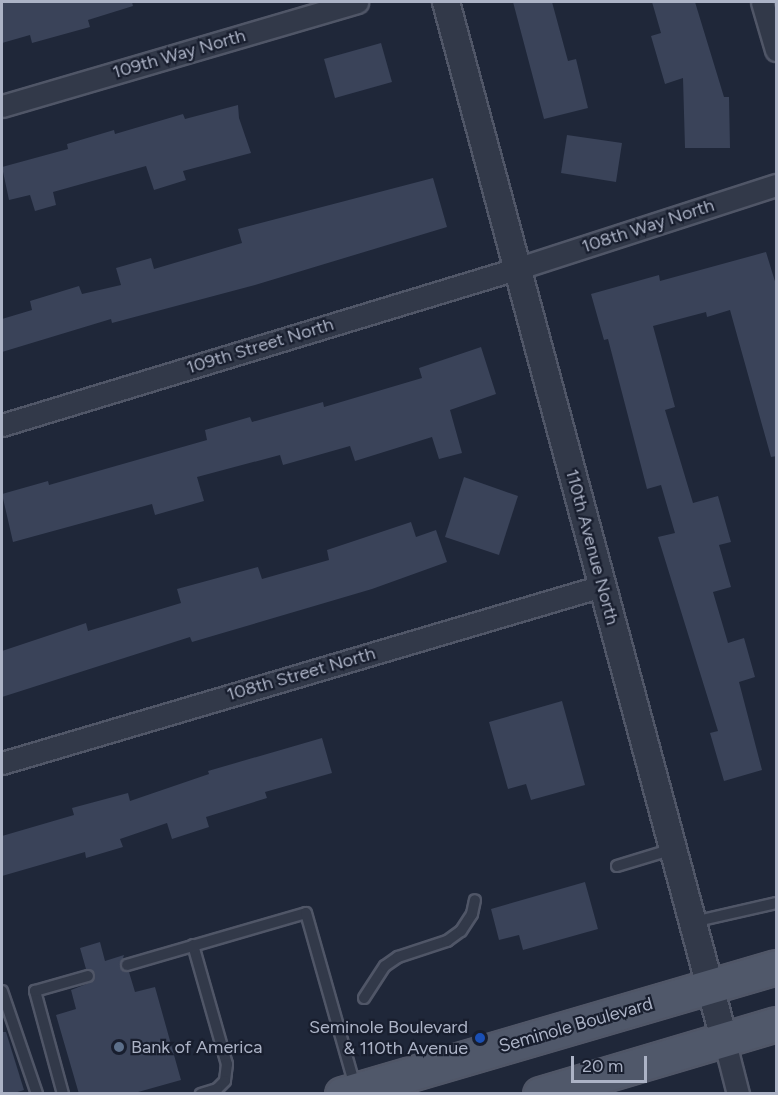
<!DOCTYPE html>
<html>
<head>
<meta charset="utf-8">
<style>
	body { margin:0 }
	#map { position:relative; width:778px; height:1095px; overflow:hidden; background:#1f2739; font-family:Figtree,sans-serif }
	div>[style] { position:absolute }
	.building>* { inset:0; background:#3a4359 }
	.roads { filter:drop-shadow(2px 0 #505667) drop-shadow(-2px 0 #505667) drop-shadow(0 2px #505667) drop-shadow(0 -2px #505667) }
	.service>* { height:10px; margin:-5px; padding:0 5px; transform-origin:5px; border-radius:5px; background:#323949 }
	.minor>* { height:21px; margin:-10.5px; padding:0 10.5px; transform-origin:10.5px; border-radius:10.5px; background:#323949 }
	.tertiary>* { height:26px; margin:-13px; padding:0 13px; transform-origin:13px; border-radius:13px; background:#323949 }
	.primary>* { height:33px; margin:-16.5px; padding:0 16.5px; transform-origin:16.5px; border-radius:16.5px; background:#50586a }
	.dots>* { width:16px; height:16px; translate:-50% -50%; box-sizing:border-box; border:3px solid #181e2e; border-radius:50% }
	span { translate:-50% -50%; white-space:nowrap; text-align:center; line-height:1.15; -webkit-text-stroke:4.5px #181e2e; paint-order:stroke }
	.street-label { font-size:18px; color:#acb3c6 }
	.poi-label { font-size:18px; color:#acb3c6 }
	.right { translate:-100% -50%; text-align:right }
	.left { translate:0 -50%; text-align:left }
	.frame { position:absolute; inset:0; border:3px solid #acb3c6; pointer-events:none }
	.scale { position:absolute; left:571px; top:1056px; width:76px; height:27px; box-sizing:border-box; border:3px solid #acb3c6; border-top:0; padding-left:8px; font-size:18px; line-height:21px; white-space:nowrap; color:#acb3c6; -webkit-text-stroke:4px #181e2e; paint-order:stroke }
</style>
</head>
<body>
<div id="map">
	<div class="building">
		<i style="clip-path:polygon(2px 2px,132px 2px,133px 6px,88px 20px,90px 27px,32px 43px,30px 35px,2px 43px)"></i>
		<i style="clip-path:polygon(513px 2px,552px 2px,568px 61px,576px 59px,588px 108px,544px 119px)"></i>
		<i style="clip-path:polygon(652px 2px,695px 2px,724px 97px,729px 97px,730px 148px,685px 148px,683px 78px,665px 84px,651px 36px,661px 33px)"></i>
		<i style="clip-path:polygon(381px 43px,392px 82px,335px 98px,324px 59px)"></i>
		<i style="clip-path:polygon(238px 105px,239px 118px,251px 153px,183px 171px,186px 180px,154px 190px,146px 166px,53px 192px,56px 205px,35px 211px,30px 195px,9px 200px,2px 167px,68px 149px,67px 144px,114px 130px,115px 134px,183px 114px,185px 119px)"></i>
		<i style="clip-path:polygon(567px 135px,622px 143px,616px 182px,561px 173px)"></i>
		<i style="clip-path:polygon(433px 178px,447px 227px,255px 285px,112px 323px,111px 319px,2px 352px,2px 319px,32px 310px,30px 301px,79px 286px,82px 294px,121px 285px,116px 268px,151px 258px,154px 269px,242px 243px,238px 229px)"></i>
		<i style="clip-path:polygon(766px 252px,777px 288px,777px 456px,771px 457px,730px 310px,707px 317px,706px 312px,653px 326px,675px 407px,665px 410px,693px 503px,718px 496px,731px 542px,719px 545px,731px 587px,713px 592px,728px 643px,744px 638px,755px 677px,739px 682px,762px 770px,724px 781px,710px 733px,718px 731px,658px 537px,675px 533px,661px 485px,647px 489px,608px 339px,604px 340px,591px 294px,659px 275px,660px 281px)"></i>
		<i style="clip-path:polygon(481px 347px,496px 394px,450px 410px,462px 453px,439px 459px,432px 437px,355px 461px,350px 446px,283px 465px,280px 455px,197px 477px,204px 501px,155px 515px,152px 504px,13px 542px,2px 494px,48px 481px,49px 485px,207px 440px,205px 430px,250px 417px,252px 422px,323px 402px,324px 407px,422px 378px,419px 368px)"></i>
		<i style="clip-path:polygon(464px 477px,518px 496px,499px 555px,445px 537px)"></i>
		<i style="clip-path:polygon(411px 522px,416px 537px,436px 530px,447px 562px,372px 589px,192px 642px,190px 637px,2px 697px,2px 651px,86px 623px,88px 631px,181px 603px,177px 589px,258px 567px,262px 579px,329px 560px,327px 550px)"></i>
		<i style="clip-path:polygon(562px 701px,585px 785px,531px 800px,526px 784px,508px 789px,489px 722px)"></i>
		<i style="clip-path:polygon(322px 738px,332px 773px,265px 792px,267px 798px,206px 817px,209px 827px,172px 839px,167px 823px,120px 839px,123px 847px,86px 858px,85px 852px,2px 876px,2px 836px,74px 815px,72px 808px,128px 793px,130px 801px,209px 774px,208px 771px)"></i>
		<i style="clip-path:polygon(585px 882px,598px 929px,523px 950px,519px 935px,499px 940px,491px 909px)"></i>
		<i style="clip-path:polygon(100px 942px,105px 961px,124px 955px,120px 968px,129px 972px,135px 992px,155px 987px,181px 1080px,131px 1094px,79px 1094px,56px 1015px,76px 1009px,71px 990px,94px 981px,95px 973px,86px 969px,80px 948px)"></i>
		<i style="clip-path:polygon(2px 1032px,6px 1032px,24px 1090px,11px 1094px,2px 1094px)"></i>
	</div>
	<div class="roads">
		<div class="service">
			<i style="left:617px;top:866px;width:59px;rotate:-16.9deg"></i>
			<i style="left:693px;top:922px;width:85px;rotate:-12.9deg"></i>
			<i style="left:193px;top:945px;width:124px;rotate:74.1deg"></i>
			<i style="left:227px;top:1064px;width:17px;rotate:97deg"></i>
			<i style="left:225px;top:1081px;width:11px;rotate:135deg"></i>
			<i style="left:217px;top:1089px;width:17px;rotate:163deg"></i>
			<i style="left:127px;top:965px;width:186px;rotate:-16.2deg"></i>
			<i style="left:306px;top:913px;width:180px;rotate:74.2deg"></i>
			<i style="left:2px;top:991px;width:109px;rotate:71.2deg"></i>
			<i style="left:364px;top:998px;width:38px;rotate:-57deg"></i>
			<i style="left:385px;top:966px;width:16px;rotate:-35deg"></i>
			<i style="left:398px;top:957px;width:52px;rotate:-18.1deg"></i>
			<i style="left:447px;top:941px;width:17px;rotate:-36deg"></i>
			<i style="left:461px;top:931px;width:20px;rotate:-57deg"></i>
			<i style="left:472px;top:914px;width:14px;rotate:-78deg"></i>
			<i style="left:63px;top:1094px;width:107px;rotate:-105.2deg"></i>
			<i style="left:35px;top:991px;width:55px;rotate:-15.8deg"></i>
		</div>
		<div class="minor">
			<i style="left:762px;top:2px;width:50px;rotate:73.7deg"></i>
			<i style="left:2px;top:106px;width:370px;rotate:-16.3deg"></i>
			<i style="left:2px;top:425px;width:540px;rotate:-16.89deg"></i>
			<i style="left:519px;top:268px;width:270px;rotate:-17.9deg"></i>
			<i style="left:2px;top:763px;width:626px;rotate:-16.44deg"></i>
			<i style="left:724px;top:1039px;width:57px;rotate:75.7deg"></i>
		</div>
		<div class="tertiary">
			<i style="left:446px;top:2px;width:1074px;rotate:74.99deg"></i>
		</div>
		<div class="primary">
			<i style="left:342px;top:1094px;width:452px;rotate:-16.3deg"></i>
			<i style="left:540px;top:1094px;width:246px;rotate:-16.5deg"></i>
		</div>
	</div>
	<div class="dots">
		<i style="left:480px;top:1038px;background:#1a4fb4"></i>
		<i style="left:119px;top:1047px;background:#5c6f8a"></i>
	</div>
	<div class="street-label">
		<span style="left:179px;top:54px;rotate:-16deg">109th Way North</span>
		<span style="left:648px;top:226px;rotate:-18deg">108th Way North</span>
		<span style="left:260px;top:346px;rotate:-17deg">109th Street North</span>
		<span style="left:592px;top:547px;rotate:75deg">110th Avenue North</span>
		<span style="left:301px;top:674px;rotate:-16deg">108th Street North</span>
		<span style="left:576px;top:1025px;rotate:-16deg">Seminole Boulevard</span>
	</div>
	<div class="poi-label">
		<span class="right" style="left:468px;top:1038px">Seminole Boulevard<br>&amp; 110th Avenue</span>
		<span class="left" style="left:131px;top:1047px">Bank of America</span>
	</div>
	<div class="frame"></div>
	<div class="scale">20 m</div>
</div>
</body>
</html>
